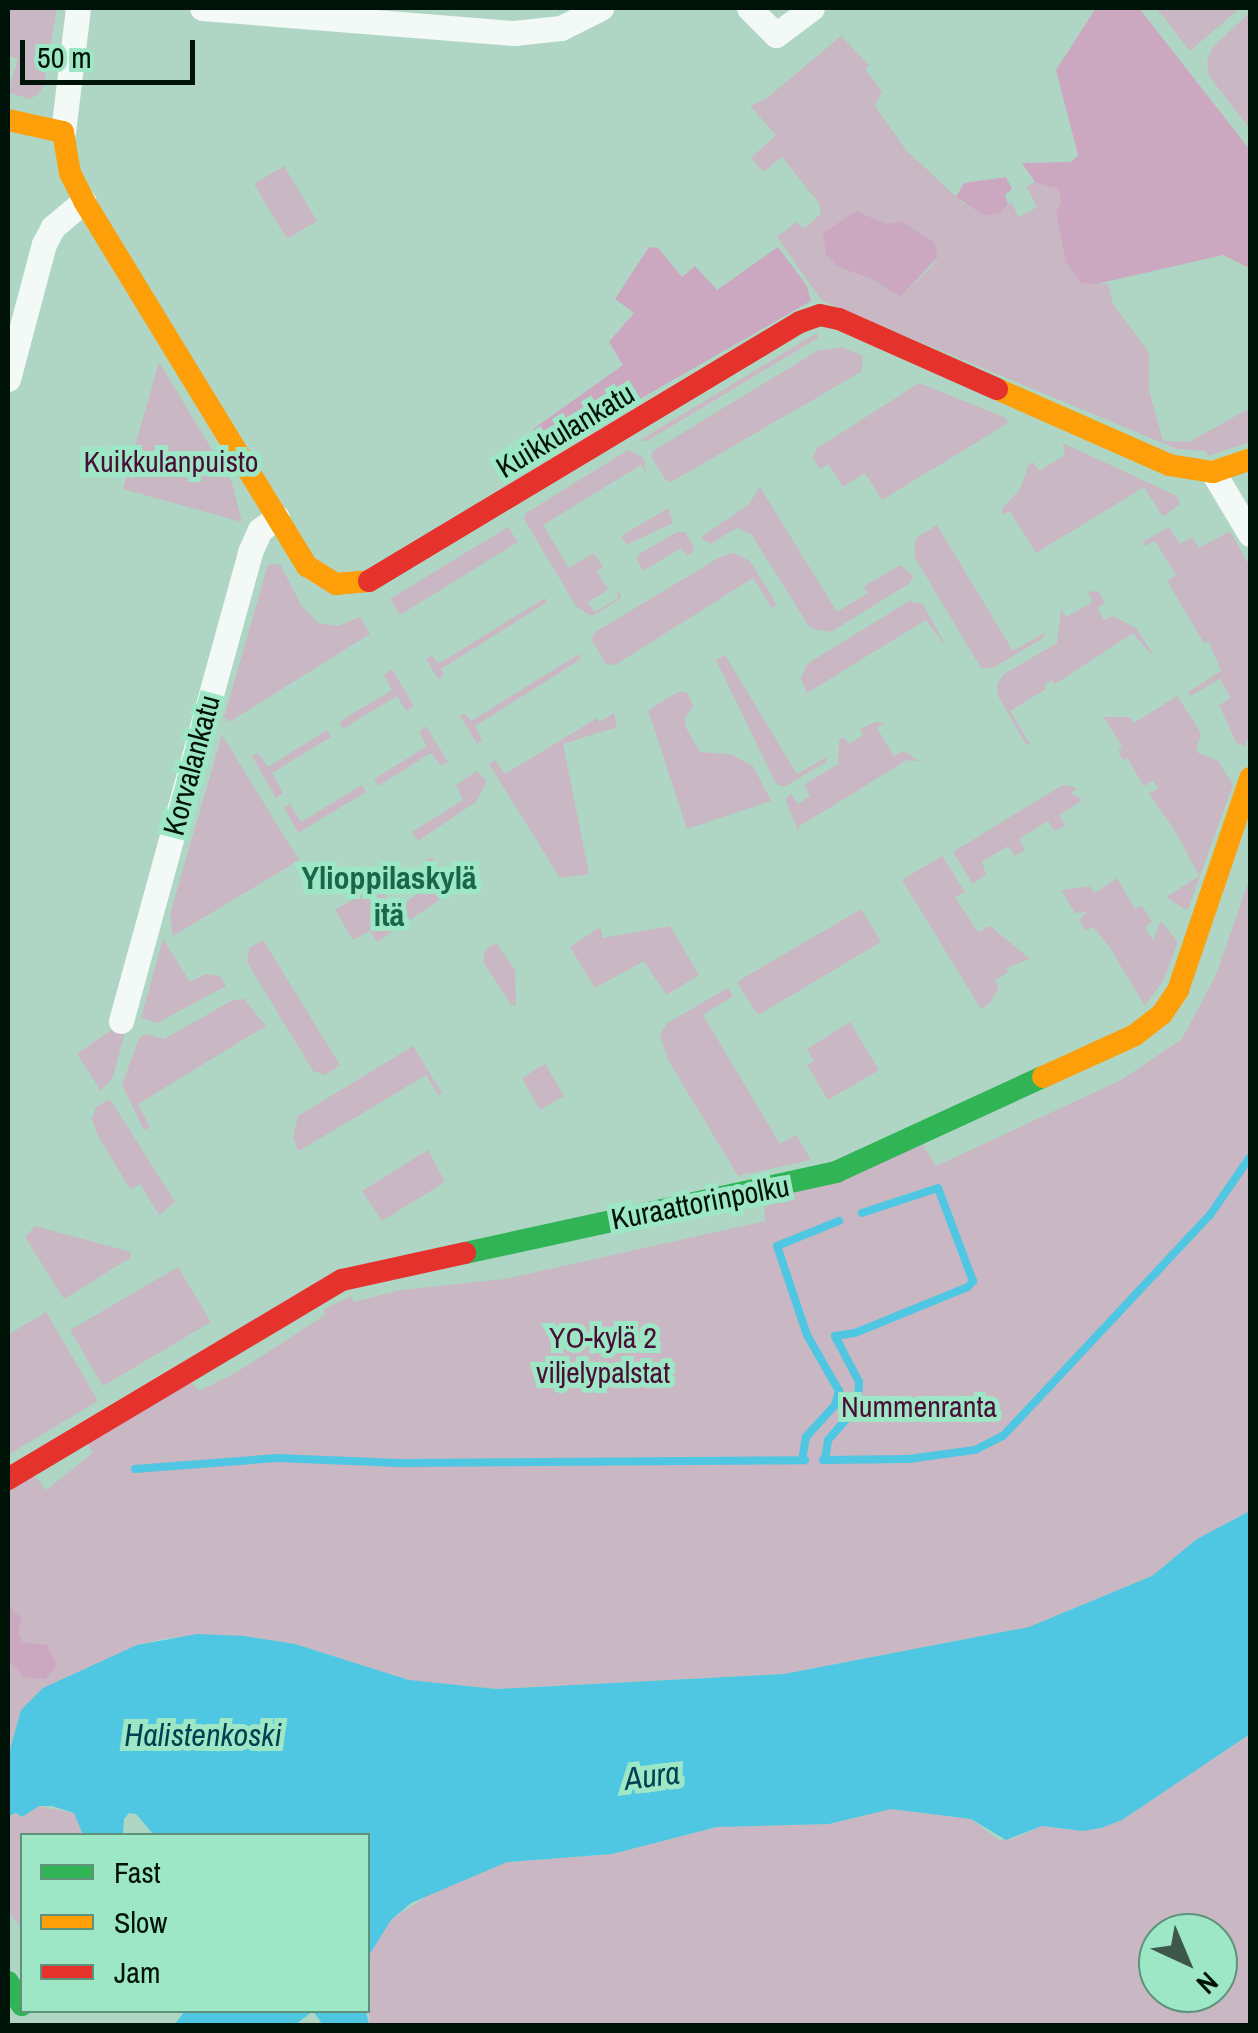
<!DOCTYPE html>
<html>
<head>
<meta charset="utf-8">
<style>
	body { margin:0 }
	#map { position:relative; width:1258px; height:2033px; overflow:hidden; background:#afd6c5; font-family:"Archivo Narrow",sans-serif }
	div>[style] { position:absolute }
	.green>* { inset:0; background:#c9b7c3 }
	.forest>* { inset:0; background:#cba8c0 }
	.water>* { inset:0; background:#4fc6e2 }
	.pier>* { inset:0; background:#afd6c5 }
	.stream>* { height:8px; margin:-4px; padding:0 4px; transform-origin:4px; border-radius:4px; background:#4fc6e2 }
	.street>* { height:25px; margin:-12.5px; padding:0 12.5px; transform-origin:12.5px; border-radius:12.5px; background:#f3f9f6 }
	.fast>* { height:22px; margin:-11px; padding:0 11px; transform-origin:11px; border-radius:11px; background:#30b455 }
	.slow>* { height:22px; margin:-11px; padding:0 11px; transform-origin:11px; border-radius:11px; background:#ff9f0a }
	.jam>* { height:22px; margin:-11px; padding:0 11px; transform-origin:11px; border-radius:11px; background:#e5322d }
	span { translate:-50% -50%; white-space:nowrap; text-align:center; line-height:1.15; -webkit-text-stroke:10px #9ee7c6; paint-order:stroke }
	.street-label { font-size:30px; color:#001309 }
	.park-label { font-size:30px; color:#490e35 }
	.neighbourhood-label { font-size:32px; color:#1a664b; font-weight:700 }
	.water-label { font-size:32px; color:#003f52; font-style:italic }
	.frame { position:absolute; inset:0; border:10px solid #001309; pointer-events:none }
	.legend { position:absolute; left:20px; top:1833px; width:350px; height:180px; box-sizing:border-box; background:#9ee7c6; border:2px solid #5f927a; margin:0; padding:12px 18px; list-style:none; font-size:30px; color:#001309 }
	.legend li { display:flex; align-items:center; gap:20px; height:50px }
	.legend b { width:50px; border:2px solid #5f927a }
	.north { position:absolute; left:1138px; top:1913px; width:100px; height:100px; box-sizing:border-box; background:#9ee7c6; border:2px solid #5f927a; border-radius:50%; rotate:136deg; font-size:28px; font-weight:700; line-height:40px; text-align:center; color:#001309 }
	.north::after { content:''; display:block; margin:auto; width:35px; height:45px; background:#3d574b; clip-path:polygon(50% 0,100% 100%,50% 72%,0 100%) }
	.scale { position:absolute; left:20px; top:40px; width:175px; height:45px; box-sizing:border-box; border:5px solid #001309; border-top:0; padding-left:12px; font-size:30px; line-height:35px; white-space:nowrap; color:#001309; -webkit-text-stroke:8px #9ee7c6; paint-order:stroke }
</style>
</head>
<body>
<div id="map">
	<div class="green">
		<i style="clip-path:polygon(8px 8px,57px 8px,44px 85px,38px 95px,29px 99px,8px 92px,18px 59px,8px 56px)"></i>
		<i style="clip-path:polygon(1156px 8px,1240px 8px,1190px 51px)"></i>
		<i style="clip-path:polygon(1250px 12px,1248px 109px,1250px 129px,1209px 76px,1207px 62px,1212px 48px)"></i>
		<i style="clip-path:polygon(evenodd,841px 36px,869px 65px,865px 69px,882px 91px,875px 106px,906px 150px,964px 204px,1000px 213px,1011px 202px,1019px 217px,1037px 207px,1026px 186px,1035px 182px,1059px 188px,1082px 283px,1108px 284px,1113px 304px,1149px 353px,1149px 390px,1163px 441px,1189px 442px,1250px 408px,1250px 442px,1208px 456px,1206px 451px,1177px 449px,822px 301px,777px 237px,797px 222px,803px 229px,821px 214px,819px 203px,782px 157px,763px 172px,751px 158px,776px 135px,750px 106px,767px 98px,841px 36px,856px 212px,887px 224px,901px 221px,935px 243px,938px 257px,931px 267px,900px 297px,872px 279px,838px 267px,826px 255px,825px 240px,856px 212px)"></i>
		<i style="clip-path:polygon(284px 166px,317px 221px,287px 239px,254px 184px)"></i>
		<i style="clip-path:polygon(817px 333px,818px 338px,647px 441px,640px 440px)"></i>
		<i style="clip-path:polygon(841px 347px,863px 356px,861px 372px,671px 482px,665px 479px,651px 456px,653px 451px,817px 351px)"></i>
		<i style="clip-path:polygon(159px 362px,232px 483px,242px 522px,123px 489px)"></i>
		<i style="clip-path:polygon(919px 383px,1006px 418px,1008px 423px,882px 500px,865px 473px,843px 487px,828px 464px,820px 469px,813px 458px,816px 449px)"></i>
		<i style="clip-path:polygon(1063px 443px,1177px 496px,1180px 504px,1163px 517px,1144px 487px,1036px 553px,1010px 511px,1002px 515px,1002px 509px,1020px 489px,1028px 466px,1033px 462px,1039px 471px,1065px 455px)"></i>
		<i style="clip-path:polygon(628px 450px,644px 458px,646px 473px,641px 465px,543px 525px,569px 568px,594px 553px,603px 567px,597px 571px,608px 590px,588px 602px,594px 612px,619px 598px,616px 592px,621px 593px,620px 599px,594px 615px,589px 615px,576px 606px,524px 519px,526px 513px)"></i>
		<i style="clip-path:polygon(760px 487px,837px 612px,868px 593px,864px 586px,901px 565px,913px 576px,910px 583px,831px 632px,810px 628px,751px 534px,737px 528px,710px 544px,701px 537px,748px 505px)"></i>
		<i style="clip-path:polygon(668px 508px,673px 523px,626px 545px,621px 536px)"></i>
		<i style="clip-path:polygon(937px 525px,1013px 651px,1044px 633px,1045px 637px,993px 668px,981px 668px,914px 556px,916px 538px)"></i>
		<i style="clip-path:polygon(508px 527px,518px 542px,400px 615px,390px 599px)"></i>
		<i style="clip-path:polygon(1169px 527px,1180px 544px,1192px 537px,1199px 548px,1230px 531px,1250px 567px,1250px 732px,1245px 747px,1236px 742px,1219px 705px,1231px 698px,1220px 679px,1190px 696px,1188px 692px,1221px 671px,1209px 642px,1204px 643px,1167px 581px,1176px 575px,1155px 541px,1145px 546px,1143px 542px)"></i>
		<i style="clip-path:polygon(677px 532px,685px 532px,694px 547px,691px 554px,687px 556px,681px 548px,643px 571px,637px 560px,639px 554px)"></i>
		<i style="clip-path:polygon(734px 553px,750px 561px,777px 605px,772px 608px,753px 578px,615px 665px,606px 664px,592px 640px,594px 633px,720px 557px)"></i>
		<i style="clip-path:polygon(280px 564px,301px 605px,318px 623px,338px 626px,360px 617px,370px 634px,229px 722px,224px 717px,268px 565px)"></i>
		<i style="clip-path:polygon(1093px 591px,1099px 592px,1105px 603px,1097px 608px,1104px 620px,1113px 616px,1136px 628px,1157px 661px,1133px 633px,1055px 684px,1052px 680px,1044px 685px,1046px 689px,1010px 711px,1030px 744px,1026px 744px,998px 696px,997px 684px,1004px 674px,1057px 643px,1061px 609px,1066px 617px,1080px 609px,1092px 602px,1088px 593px)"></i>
		<i style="clip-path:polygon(545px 598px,547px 602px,441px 669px,444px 675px,438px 679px,426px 659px,432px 656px,438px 664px)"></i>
		<i style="clip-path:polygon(909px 601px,923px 604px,947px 648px,926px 620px,807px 693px,801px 678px,807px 664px)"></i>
		<i style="clip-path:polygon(579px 654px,581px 659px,475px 726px,482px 740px,477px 744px,460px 716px,464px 713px,471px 721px)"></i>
		<i style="clip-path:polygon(725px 655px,797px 774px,828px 756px,826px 762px,784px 787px,776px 784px,716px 660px)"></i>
		<i style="clip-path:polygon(392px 669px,414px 706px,406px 711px,397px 696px,343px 729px,339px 722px,392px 690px,384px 675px)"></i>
		<i style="clip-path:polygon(680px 691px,688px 693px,693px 707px,685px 718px,686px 728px,700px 752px,730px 754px,753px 766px,771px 801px,687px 829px,648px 710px)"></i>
		<i style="clip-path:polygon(1177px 696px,1201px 733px,1196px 752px,1218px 761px,1233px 785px,1188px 909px,1184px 909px,1166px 897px,1199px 876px,1176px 832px,1149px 794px,1158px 788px,1153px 781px,1144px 786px,1127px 758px,1123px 760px,1118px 751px,1122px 747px,1104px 717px,1130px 717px,1134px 723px)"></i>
		<i style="clip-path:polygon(614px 713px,617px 727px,563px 744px,589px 874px,560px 878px,489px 764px,495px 760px,505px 774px,597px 718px,599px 722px)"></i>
		<i style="clip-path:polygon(875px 722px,885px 723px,877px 728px,894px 756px,904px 751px,919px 761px,907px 760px,798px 827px,803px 843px,785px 799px,791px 794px,798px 804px,810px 796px,804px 785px,838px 764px,839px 740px,844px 737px,849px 744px,863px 735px,860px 729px)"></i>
		<i style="clip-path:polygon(426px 726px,448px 762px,441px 766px,431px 753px,378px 786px,374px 779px,427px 746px,419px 732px)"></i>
		<i style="clip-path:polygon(327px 730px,331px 737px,272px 773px,283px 793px,276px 798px,252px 756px,258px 753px,268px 767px)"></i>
		<i style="clip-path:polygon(222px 735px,299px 860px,173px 936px,170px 914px)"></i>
		<i style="clip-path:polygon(477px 771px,487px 781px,476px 802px,418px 841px,412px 832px,463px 800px,456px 785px)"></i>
		<i style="clip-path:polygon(362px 785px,366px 792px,298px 833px,284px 808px,290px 804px,301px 822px)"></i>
		<i style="clip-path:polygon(1063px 785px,1077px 788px,1071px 793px,1083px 800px,1059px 815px,1065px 826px,1055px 831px,1048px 821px,1019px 839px,1025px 850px,1015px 856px,1008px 846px,982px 862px,986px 874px,973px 884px,954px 854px,956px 850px)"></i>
		<i style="clip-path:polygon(942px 856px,965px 892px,955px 897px,978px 932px,990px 926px,1030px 959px,1006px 968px,1008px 972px,995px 981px,999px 987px,991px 1002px,981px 1009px,902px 880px)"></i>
		<i style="clip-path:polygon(432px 857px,443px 878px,437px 882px,444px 894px,438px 901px,377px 942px,370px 931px,353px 940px,335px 910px,379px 884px,395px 911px,431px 883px,421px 863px)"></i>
		<i style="clip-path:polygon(1250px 877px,1250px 1511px,1197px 1539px,1152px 1576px,1029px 1627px,784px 1674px,496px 1689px,409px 1680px,295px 1644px,244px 1636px,167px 1638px,137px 1645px,43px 1689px,21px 1710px,8px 1757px,8px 1490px,33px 1474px,46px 1490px,93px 1453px,87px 1442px,190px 1380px,199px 1391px,237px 1372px,325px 1315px,323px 1310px,351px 1296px,354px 1302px,401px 1290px,505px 1279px,765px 1221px,764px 1197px,923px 1145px,936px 1166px,1121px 1080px,1182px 1039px,1216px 975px)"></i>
		<i style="clip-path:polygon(1117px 878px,1135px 909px,1142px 906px,1152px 921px,1145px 928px,1153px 940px,1161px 921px,1178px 942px,1164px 979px,1145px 1006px,1110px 948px,1093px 927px,1085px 930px,1079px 920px,1087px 912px,1075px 913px,1061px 890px,1089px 886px,1095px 893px)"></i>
		<i style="clip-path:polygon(861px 909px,881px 942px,758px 1015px,737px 982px)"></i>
		<i style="clip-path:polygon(670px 926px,699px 975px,666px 995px,644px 961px,595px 988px,570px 947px,600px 927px,603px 938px)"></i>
		<i style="clip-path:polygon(163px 939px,190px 982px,206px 974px,220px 976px,226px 986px,157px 1023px,141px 1018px)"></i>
		<i style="clip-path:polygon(263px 940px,340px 1065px,325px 1075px,313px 1071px,247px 962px,249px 948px)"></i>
		<i style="clip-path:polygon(496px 943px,515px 970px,516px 1005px,511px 1005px,483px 961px,485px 950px)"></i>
		<i style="clip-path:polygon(728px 988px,733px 996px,703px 1015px,780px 1144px,796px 1135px,811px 1160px,738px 1176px,668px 1060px,660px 1035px,667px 1023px)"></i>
		<i style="clip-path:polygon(244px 999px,266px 1026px,138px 1104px,150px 1127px,144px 1130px,122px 1085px,139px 1038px,145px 1034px,164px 1039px,233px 1000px)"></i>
		<i style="clip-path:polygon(850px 1022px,879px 1070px,828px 1100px,807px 1065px,814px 1061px,807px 1049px)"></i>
		<i style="clip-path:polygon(118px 1025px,125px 1032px,113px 1077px,101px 1091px,77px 1054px)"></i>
		<i style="clip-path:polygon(413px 1046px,442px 1093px,438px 1095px,426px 1075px,299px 1151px,293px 1139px,298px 1116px)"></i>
		<i style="clip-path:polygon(545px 1064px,564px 1096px,540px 1110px,522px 1078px)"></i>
		<i style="clip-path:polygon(110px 1099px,175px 1202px,159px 1215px,140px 1184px,130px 1189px,97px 1134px,92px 1119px,96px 1107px)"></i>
		<i style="clip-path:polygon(428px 1150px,445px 1182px,382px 1221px,362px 1191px)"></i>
		<i style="clip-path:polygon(35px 1226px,131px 1252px,130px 1258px,64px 1299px,25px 1237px)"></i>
		<i style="clip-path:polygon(178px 1267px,211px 1322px,103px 1386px,70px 1330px)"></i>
		<i style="clip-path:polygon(46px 1312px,98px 1401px,8px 1455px,8px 1335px)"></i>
		<i style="clip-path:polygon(evenodd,1250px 1734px,1250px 2025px,369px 2026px,368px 1955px,391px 1920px,433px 1892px,507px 1862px,612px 1854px,717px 1827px,829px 1824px,891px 1809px,971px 1819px,999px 1840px,1012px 1839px,1042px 1826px,1083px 1831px,1122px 1820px,1250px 1734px,1158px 1933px,1218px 1933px,1218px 1993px,1158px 1993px,1158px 1933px)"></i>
		<i style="clip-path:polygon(39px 1806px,74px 1813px,83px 1835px,22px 1836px,22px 1928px,8px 1912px,8px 1816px,16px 1813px,22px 1817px)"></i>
	</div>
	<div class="forest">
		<i style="clip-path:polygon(1096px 8px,1139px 8px,1250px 150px,1249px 268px,1223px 255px,1096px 284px,1082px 283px,1066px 262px,1056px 212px,1061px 204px,1059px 189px,1035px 182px,1022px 163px,1071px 162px,1078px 155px,1056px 70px)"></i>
		<i style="clip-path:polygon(1006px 177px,1012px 189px,1005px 195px,1008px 204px,1000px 213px,985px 216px,956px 197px,964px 183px)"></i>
		<i style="clip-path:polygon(856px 211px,887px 224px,901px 221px,935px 243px,938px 257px,900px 297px,872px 279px,838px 267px,826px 255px,823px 233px)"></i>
		<i style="clip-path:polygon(649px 247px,658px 248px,682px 277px,695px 266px,717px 290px,778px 247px,807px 286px,811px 301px,547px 452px,533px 429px,623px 365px,609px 342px,634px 313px,615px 299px)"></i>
		<i style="clip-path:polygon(8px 1606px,22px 1618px,18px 1631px,22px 1642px,47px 1645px,57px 1665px,45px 1679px,24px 1677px,8px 1660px)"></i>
	</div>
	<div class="water">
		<i style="clip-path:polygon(1250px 1511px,1250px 1734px,1122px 1820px,1101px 1828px,1083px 1831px,1042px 1826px,1006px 1840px,971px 1819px,891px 1809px,829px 1824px,717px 1827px,612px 1854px,507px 1862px,411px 1903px,391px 1920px,368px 1957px,368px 1836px,154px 1835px,136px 1814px,129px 1813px,124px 1819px,123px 1835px,83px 1835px,74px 1813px,52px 1806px,39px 1806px,22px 1817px,16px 1813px,8px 1816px,8px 1757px,21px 1710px,43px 1688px,137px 1645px,197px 1634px,244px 1636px,295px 1644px,409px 1680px,496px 1689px,784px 1674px,1029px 1627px,1152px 1576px,1197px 1539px)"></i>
		<i style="clip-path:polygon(185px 2011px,366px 2011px,369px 2025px,323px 2025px,313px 2011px,295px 2025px,174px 2025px)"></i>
	</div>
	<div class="pier">
		<i style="clip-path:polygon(8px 1926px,22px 1949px,22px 2010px,63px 2011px,73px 2025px,16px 2025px,8px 2013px)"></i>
	</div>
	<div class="stream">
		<i style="left:802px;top:1460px;width:23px;rotate:-80deg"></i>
		<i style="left:806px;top:1437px;width:43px;rotate:-47.8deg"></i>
		<i style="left:835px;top:1405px;width:15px;rotate:-74deg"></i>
		<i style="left:839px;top:1391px;width:64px;rotate:-119.7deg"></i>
		<i style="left:807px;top:1335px;width:94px;rotate:-108.6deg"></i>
		<i style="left:777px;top:1246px;width:67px;rotate:-22deg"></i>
		<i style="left:823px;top:1460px;width:85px;rotate:-0.7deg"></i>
		<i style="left:908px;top:1459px;width:68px;rotate:-7.7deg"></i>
		<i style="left:975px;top:1450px;width:31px;rotate:-27deg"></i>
		<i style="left:1003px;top:1436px;width:303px;rotate:-46.9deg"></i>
		<i style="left:1210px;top:1215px;width:70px;rotate:-55.4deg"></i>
		<i style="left:825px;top:1460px;width:20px;rotate:-81deg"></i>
		<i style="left:828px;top:1440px;width:41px;rotate:-48.9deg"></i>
		<i style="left:855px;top:1409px;width:12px;rotate:-76deg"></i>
		<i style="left:858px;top:1397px;width:15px;rotate:-86deg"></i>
		<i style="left:859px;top:1382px;width:52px;rotate:-117.6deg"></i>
		<i style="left:835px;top:1336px;width:20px;rotate:-9deg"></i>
		<i style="left:855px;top:1333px;width:122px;rotate:-22.2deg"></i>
		<i style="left:968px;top:1287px;width:8px;rotate:-50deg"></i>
		<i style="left:973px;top:1281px;width:99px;rotate:-110.6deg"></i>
		<i style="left:938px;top:1188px;width:80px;rotate:161.8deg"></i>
		<i style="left:135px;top:1469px;width:142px;rotate:-4.4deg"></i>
		<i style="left:277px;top:1458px;width:123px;rotate:2.3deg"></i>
		<i style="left:400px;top:1463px;width:405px;rotate:-0.4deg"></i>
	</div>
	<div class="street">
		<i style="left:202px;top:8px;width:313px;rotate:4.6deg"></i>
		<i style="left:514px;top:33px;width:47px;rotate:-6.1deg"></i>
		<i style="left:561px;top:28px;width:45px;rotate:-26.6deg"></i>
		<i style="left:749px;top:8px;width:38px;rotate:45deg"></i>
		<i style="left:776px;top:35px;width:45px;rotate:-36.9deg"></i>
		<i style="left:63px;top:132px;width:125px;rotate:-83.1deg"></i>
		<i style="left:8px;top:379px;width:140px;rotate:-75.1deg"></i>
		<i style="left:44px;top:244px;width:19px;rotate:-62deg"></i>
		<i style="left:53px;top:227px;width:40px;rotate:-40deg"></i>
		<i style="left:1213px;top:472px;width:72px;rotate:59.2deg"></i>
		<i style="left:121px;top:1021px;width:486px;rotate:-74.6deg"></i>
		<i style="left:250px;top:552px;width:24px;rotate:-66deg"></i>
		<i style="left:260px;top:530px;width:21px;rotate:-37deg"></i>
	</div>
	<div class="fast">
		<i style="left:465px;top:1253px;width:380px;rotate:-12.3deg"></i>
		<i style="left:836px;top:1172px;width:228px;rotate:-24.7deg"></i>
		<i style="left:8px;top:1982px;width:27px;rotate:59deg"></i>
	</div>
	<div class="slow">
		<i style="left:8px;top:120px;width:56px;rotate:12.3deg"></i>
		<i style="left:63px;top:132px;width:42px;rotate:80.3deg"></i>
		<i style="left:70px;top:173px;width:31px;rotate:63deg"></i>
		<i style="left:84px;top:201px;width:428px;rotate:58.6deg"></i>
		<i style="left:307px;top:566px;width:34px;rotate:32deg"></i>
		<i style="left:336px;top:584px;width:33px;rotate:-5deg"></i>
		<i style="left:997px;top:389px;width:188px;rotate:23.8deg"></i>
		<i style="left:1169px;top:465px;width:45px;rotate:9deg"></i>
		<i style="left:1213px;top:472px;width:39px;rotate:-19deg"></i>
		<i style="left:1043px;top:1077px;width:101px;rotate:-24.5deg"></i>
		<i style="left:1135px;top:1035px;width:34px;rotate:-38deg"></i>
		<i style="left:1162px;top:1014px;width:29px;rotate:-56deg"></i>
		<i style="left:1178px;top:990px;width:224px;rotate:-71.2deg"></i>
	</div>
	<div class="jam">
		<i style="left:369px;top:581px;width:503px;rotate:-31deg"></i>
		<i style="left:800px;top:322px;width:21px;rotate:-19deg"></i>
		<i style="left:820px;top:315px;width:19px;rotate:12deg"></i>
		<i style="left:839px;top:319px;width:173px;rotate:23.9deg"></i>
		<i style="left:8px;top:1479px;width:389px;rotate:-30.8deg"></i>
		<i style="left:342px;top:1280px;width:126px;rotate:-12.4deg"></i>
	</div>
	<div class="street-label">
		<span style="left:565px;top:430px;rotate:-31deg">Kuikkulankatu</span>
		<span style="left:191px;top:765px;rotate:-75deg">Korvalankatu</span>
		<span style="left:700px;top:1202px;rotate:-11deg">Kuraattorinpolku</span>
	</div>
	<div class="park-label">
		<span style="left:171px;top:461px">Kuikkulanpuisto</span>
		<span style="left:603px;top:1354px">YO-kylä 2<br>viljelypalstat</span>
		<span style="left:919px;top:1406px">Nummenranta</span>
	</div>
	<div class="neighbourhood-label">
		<span style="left:389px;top:897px">Ylioppilaskylä<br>itä</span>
	</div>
	<div class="water-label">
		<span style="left:203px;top:1735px">Halistenkoski</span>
		<span style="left:652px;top:1776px;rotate:-7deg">Aura</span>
	</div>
	<div class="frame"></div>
	<ul class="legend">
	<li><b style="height:12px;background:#30b455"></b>Fast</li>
	<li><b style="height:12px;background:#ff9f0a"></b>Slow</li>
	<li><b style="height:12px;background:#e5322d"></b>Jam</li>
	</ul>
	<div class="north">N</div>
	<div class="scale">50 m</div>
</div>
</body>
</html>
